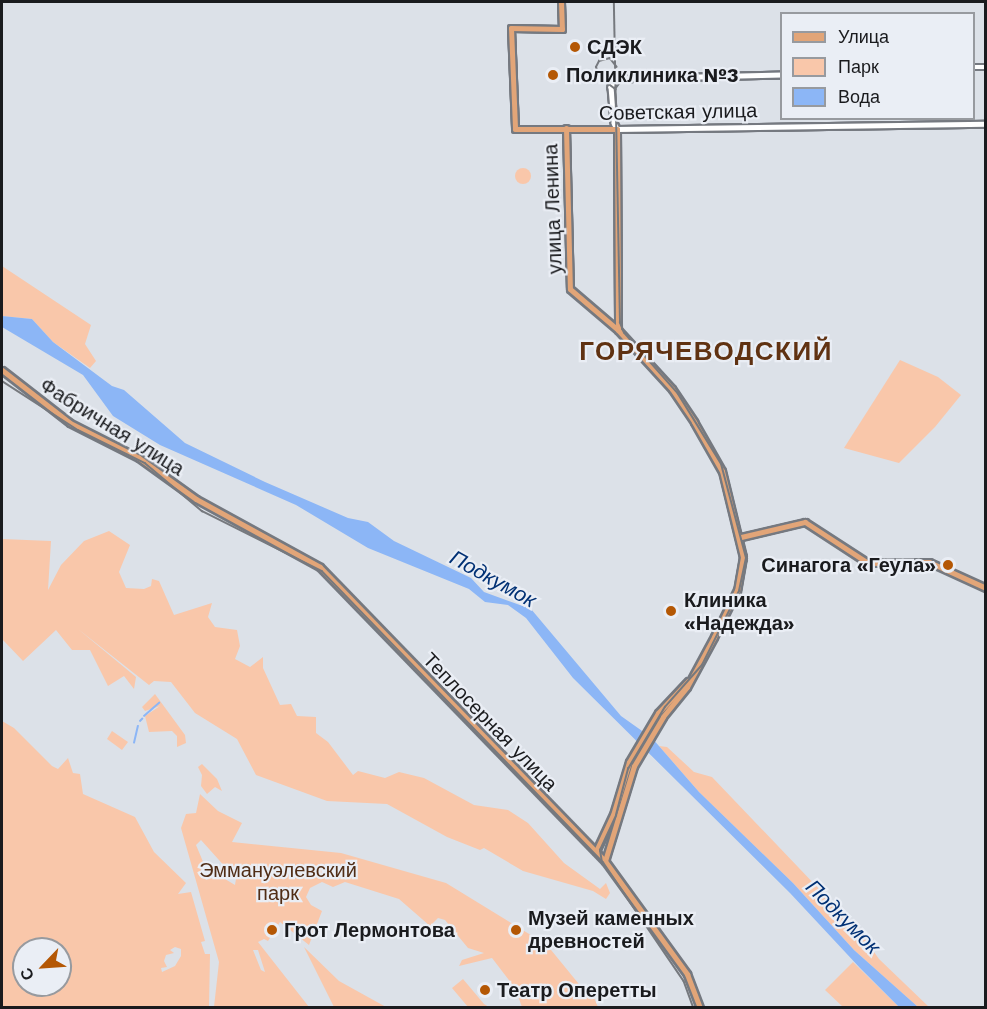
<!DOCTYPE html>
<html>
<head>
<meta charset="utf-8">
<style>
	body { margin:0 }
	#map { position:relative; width:987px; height:1009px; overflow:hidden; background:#dce1e8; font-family:"Work Sans",sans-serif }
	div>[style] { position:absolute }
	.green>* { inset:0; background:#f9c7aa }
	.round { border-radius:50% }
	.water>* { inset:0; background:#8cb6f6 }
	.stream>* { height:1.5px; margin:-0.75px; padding:0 0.75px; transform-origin:0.75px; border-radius:0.75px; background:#8cb6f6 }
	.roads { filter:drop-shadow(2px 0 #757980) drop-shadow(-2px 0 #757980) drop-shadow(0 2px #757980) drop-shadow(0 -2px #757980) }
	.minor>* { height:4.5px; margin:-2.25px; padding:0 2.25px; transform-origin:2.25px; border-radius:2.25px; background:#fff }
	.major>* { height:5px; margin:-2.5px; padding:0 2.5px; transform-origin:2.5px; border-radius:2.5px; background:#e2a578 }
	.tram>* { height:1.5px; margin:-0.75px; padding:0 0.75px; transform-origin:0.75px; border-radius:0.75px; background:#76797e }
	.dots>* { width:16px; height:16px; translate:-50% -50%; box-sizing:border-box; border:3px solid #eaeef5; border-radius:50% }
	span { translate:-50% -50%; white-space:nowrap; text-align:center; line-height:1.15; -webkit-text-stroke:4.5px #eaeef5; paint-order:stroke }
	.poi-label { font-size:20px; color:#1a1b1e; font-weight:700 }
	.left { translate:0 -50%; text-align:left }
	.right { translate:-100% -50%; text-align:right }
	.street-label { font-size:20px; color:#1a1b1e }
	.park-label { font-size:20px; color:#502d16 }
	.water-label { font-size:21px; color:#003074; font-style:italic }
	.district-label { font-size:26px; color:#603212; font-weight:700; letter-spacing:1.5px }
	.frame { position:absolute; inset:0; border:3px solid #1a1b1e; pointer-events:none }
	.legend { position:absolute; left:780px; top:12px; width:195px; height:108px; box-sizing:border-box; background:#eaeef5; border:2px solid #979a9f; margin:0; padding:8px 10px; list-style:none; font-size:18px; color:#1a1b1e }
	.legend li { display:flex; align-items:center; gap:12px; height:30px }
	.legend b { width:30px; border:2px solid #979a9f }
	.north { position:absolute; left:12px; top:937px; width:60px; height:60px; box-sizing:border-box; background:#eaeef5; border:2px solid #979a9f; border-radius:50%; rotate:245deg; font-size:16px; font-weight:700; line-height:24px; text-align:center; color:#1a1b1e }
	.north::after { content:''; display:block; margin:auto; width:21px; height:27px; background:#b45704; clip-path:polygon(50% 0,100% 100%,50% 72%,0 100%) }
</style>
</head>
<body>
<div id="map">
	<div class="green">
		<i class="round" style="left:515px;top:168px;width:16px;height:16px"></i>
		<i style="clip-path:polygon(2px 266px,91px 325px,85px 344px,96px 361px,90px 368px,53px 342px,32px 319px,2px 316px)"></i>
		<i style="clip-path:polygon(900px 360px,938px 377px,961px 395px,935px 427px,899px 463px,844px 448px)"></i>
		<i style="clip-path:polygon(109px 531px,130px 545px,119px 572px,126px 588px,144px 589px,151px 586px,152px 579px,159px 581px,174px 615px,212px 603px,208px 617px,215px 627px,237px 630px,240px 646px,235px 659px,250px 667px,263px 657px,263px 668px,280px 705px,291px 704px,297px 716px,316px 717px,316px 733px,328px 742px,353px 775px,358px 771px,385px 778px,399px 772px,424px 778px,474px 805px,508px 810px,528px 823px,564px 863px,600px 889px,606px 883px,610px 893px,606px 899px,593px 891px,523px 871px,484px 848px,480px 850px,447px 837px,387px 804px,327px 801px,256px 775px,237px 739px,195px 713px,171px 682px,154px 681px,149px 685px,78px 629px,136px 677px,134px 689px,124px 676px,108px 686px,90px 650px,72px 650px,56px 630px,23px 661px,2px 639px,2px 539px,51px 541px,48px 590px,61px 565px,84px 541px)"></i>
		<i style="clip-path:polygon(155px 694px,185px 735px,186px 743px,177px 747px,177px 736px,172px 731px,149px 732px,145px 716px,160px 706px,145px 711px,142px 707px)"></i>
		<i style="clip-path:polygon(evenodd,2px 721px,14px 728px,52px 766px,58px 769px,68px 758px,73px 773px,80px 774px,83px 794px,135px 817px,154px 852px,186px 883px,178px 894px,191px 892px,205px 941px,201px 942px,205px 954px,210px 954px,209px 1007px,2px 1007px,2px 721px,175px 947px,181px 949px,181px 956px,175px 966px,162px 972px,161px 968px,167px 967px,164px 961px,166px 955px,174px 953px,170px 950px,175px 947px,2px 721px,24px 949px,60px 949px,60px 985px,24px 985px,24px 949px)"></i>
		<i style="clip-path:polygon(112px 731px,128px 742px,122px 750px,107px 739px)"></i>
		<i style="clip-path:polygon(659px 746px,667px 747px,694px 772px,712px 777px,860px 932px,879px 959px,929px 1007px,918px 1007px,854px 950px,793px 883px,699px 792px)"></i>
		<i style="clip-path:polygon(202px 764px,217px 779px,222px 791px,215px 787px,207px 794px,201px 786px,202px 775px,198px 767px)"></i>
		<i style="clip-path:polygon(evenodd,200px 794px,218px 811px,242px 823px,232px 842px,341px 853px,446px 883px,547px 945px,587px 994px,592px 993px,598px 1007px,522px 1007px,515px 988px,492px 958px,459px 966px,462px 960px,484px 953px,468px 948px,445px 920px,438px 918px,430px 926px,399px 899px,345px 882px,333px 887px,322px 882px,310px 888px,306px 897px,311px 905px,322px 911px,309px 945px,280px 922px,268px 941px,264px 939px,258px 942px,309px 1007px,214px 1007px,219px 962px,181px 828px,186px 814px,196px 813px,200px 794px,201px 840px,236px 879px,235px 885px,220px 876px,206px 880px,198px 864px,203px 868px,204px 864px,196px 845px,201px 840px,200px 794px,253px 950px,258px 950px,265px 972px,261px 970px,253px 950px)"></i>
		<i style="clip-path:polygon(304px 947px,339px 981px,386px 1007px,334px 1007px)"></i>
		<i style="clip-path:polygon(853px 962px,899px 1007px,843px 1007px,825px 990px)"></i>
		<i style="clip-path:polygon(463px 979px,484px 1004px,489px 1007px,468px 1007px,452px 988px)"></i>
	</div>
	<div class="water">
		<i style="clip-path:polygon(2px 316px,32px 319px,53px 342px,112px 386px,124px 390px,185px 443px,265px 482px,348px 518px,368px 522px,394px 541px,471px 578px,484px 592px,531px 609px,621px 716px,652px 738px,699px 792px,793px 883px,854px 950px,918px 1007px,899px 1007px,860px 968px,790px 893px,573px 678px,526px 618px,508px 605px,485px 602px,469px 589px,368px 548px,296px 505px,160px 445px,113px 416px,83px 375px,2px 327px)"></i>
	</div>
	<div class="stream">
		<i style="left:144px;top:716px;width:20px;rotate:-41deg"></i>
		<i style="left:140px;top:721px;width:3px;rotate:-45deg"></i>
		<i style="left:134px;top:743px;width:17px;rotate:-77deg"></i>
	</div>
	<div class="roads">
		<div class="minor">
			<i style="left:974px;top:67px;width:12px"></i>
			<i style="left:782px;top:75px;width:165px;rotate:178.6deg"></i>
			<i style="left:617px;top:79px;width:10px;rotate:127deg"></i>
			<i style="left:611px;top:87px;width:36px;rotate:85deg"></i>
			<i style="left:614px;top:123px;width:7px;rotate:63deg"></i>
			<i style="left:617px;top:129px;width:369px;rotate:-0.8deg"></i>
		</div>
		<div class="major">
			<i style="left:561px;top:2px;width:27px;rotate:88deg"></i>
			<i style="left:562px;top:29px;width:51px;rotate:-178.9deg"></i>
			<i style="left:511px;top:28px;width:101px;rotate:87.7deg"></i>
			<i style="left:515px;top:129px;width:102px"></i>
			<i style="left:617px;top:129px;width:201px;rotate:89.7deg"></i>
			<i style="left:566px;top:128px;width:161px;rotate:88.6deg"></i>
			<i style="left:570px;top:289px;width:63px;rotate:40.5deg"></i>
			<i style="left:618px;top:330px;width:80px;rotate:47.5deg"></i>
			<i style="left:672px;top:389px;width:40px;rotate:56deg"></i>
			<i style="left:694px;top:422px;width:56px;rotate:60.3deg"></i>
			<i style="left:722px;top:471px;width:89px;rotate:76.3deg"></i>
			<i style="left:743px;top:557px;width:34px;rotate:100deg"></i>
			<i style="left:737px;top:590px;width:52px;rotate:116.1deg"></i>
			<i style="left:714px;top:637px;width:57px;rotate:118.4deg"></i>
			<i style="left:687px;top:687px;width:38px;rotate:129deg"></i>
			<i style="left:663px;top:717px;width:57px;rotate:120.6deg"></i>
			<i style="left:634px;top:766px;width:99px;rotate:107deg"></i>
			<i style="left:2px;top:370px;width:86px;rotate:37.9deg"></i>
			<i style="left:70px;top:423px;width:77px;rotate:26.9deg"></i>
			<i style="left:139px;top:458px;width:70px;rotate:35.7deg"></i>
			<i style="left:196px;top:499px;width:141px;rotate:28.7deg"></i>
			<i style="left:320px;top:567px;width:409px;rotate:45.9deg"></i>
			<i style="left:605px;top:861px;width:140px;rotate:54deg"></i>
			<i style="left:687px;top:974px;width:36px;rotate:69deg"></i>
			<i style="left:741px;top:537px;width:66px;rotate:-13.2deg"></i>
			<i style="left:805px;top:522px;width:75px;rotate:33.1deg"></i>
			<i style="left:868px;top:563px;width:61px;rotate:-0.9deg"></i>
			<i style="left:929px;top:562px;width:63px;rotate:24.5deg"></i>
			<i style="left:596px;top:851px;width:40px;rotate:-65deg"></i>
			<i style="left:613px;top:815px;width:55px;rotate:-73.2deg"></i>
			<i style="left:629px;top:762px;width:57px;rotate:-59.4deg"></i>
			<i style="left:658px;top:713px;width:44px;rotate:-46.8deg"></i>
		</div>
	</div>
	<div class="tram">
		<i style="left:616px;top:90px;width:21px;rotate:-143deg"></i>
		<i style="left:599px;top:77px;width:10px;rotate:-107deg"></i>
		<i style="left:596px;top:67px;width:7px;rotate:-63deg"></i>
		<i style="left:599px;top:61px;width:11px;rotate:-15deg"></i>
		<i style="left:610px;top:58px;width:11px;rotate:52deg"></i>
		<i style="left:2px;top:381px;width:90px;rotate:32.8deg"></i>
		<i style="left:78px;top:430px;width:75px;rotate:26.2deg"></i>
		<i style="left:145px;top:463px;width:75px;rotate:40.1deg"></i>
		<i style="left:202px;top:511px;width:134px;rotate:26.6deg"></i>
		<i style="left:322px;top:571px;width:405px;rotate:46deg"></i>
		<i style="left:603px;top:862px;width:144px;rotate:55.8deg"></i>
		<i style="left:684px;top:981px;width:29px;rotate:70deg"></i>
		<i style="left:602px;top:863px;width:13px;rotate:-99deg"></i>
		<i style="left:600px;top:850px;width:38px;rotate:-65deg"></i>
		<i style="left:616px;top:815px;width:48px;rotate:-75.4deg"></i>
		<i style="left:628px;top:769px;width:72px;rotate:-59.2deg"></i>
		<i style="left:665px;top:707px;width:56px;rotate:-48.6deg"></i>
		<i style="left:702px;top:665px;width:83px;rotate:-63.4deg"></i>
		<i style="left:739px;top:591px;width:34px;rotate:-78deg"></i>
		<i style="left:746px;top:558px;width:97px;rotate:-104.9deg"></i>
		<i style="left:721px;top:464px;width:82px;rotate:-121.6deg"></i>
		<i style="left:678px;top:394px;width:81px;rotate:-131.5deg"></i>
		<i style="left:624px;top:333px;width:11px;rotate:-112deg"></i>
		<i style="left:620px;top:323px;width:321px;rotate:-91.1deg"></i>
	</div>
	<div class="dots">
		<i style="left:575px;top:47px;background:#b45704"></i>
		<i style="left:553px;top:75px;background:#b45704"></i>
		<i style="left:948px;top:565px;background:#b45704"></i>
		<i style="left:671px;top:611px;background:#b45704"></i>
		<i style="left:272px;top:930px;background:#b45704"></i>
		<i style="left:516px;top:930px;background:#b45704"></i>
		<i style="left:485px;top:990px;background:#b45704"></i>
	</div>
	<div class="poi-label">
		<span class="left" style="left:587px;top:47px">СДЭК</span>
		<span class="left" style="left:566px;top:75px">Поликлиника №3</span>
		<span class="right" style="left:936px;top:565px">Синагога «Геула»</span>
		<span class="left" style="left:684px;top:612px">Клиника<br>«Надежда»</span>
		<span class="left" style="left:528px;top:930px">Музей каменных<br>древностей</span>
		<span class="left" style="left:284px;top:930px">Грот Лермонтова</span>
		<span class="left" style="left:497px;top:990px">Театр Оперетты</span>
	</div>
	<div class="street-label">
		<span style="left:678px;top:112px;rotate:-1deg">Советская улица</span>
		<span style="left:553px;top:209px;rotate:-92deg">улица Ленина</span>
		<span style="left:112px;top:427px;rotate:32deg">Фабричная улица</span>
		<span style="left:490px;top:722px;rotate:46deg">Теплосерная улица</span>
	</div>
	<div class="park-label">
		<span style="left:278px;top:882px">Эммануэлевский<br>парк</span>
	</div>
	<div class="water-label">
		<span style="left:493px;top:579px;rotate:29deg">Подкумок</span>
		<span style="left:843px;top:917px;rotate:45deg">Подкумок</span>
	</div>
	<div class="district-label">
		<span style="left:706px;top:352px">ГОРЯЧЕВОДСКИЙ</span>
	</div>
	<div class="frame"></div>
	<ul class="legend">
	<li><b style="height:8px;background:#e2a578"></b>Улица</li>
	<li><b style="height:16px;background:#f9c7aa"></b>Парк</li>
	<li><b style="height:16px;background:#8cb6f6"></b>Вода</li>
	</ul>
	<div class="north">С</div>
</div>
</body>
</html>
